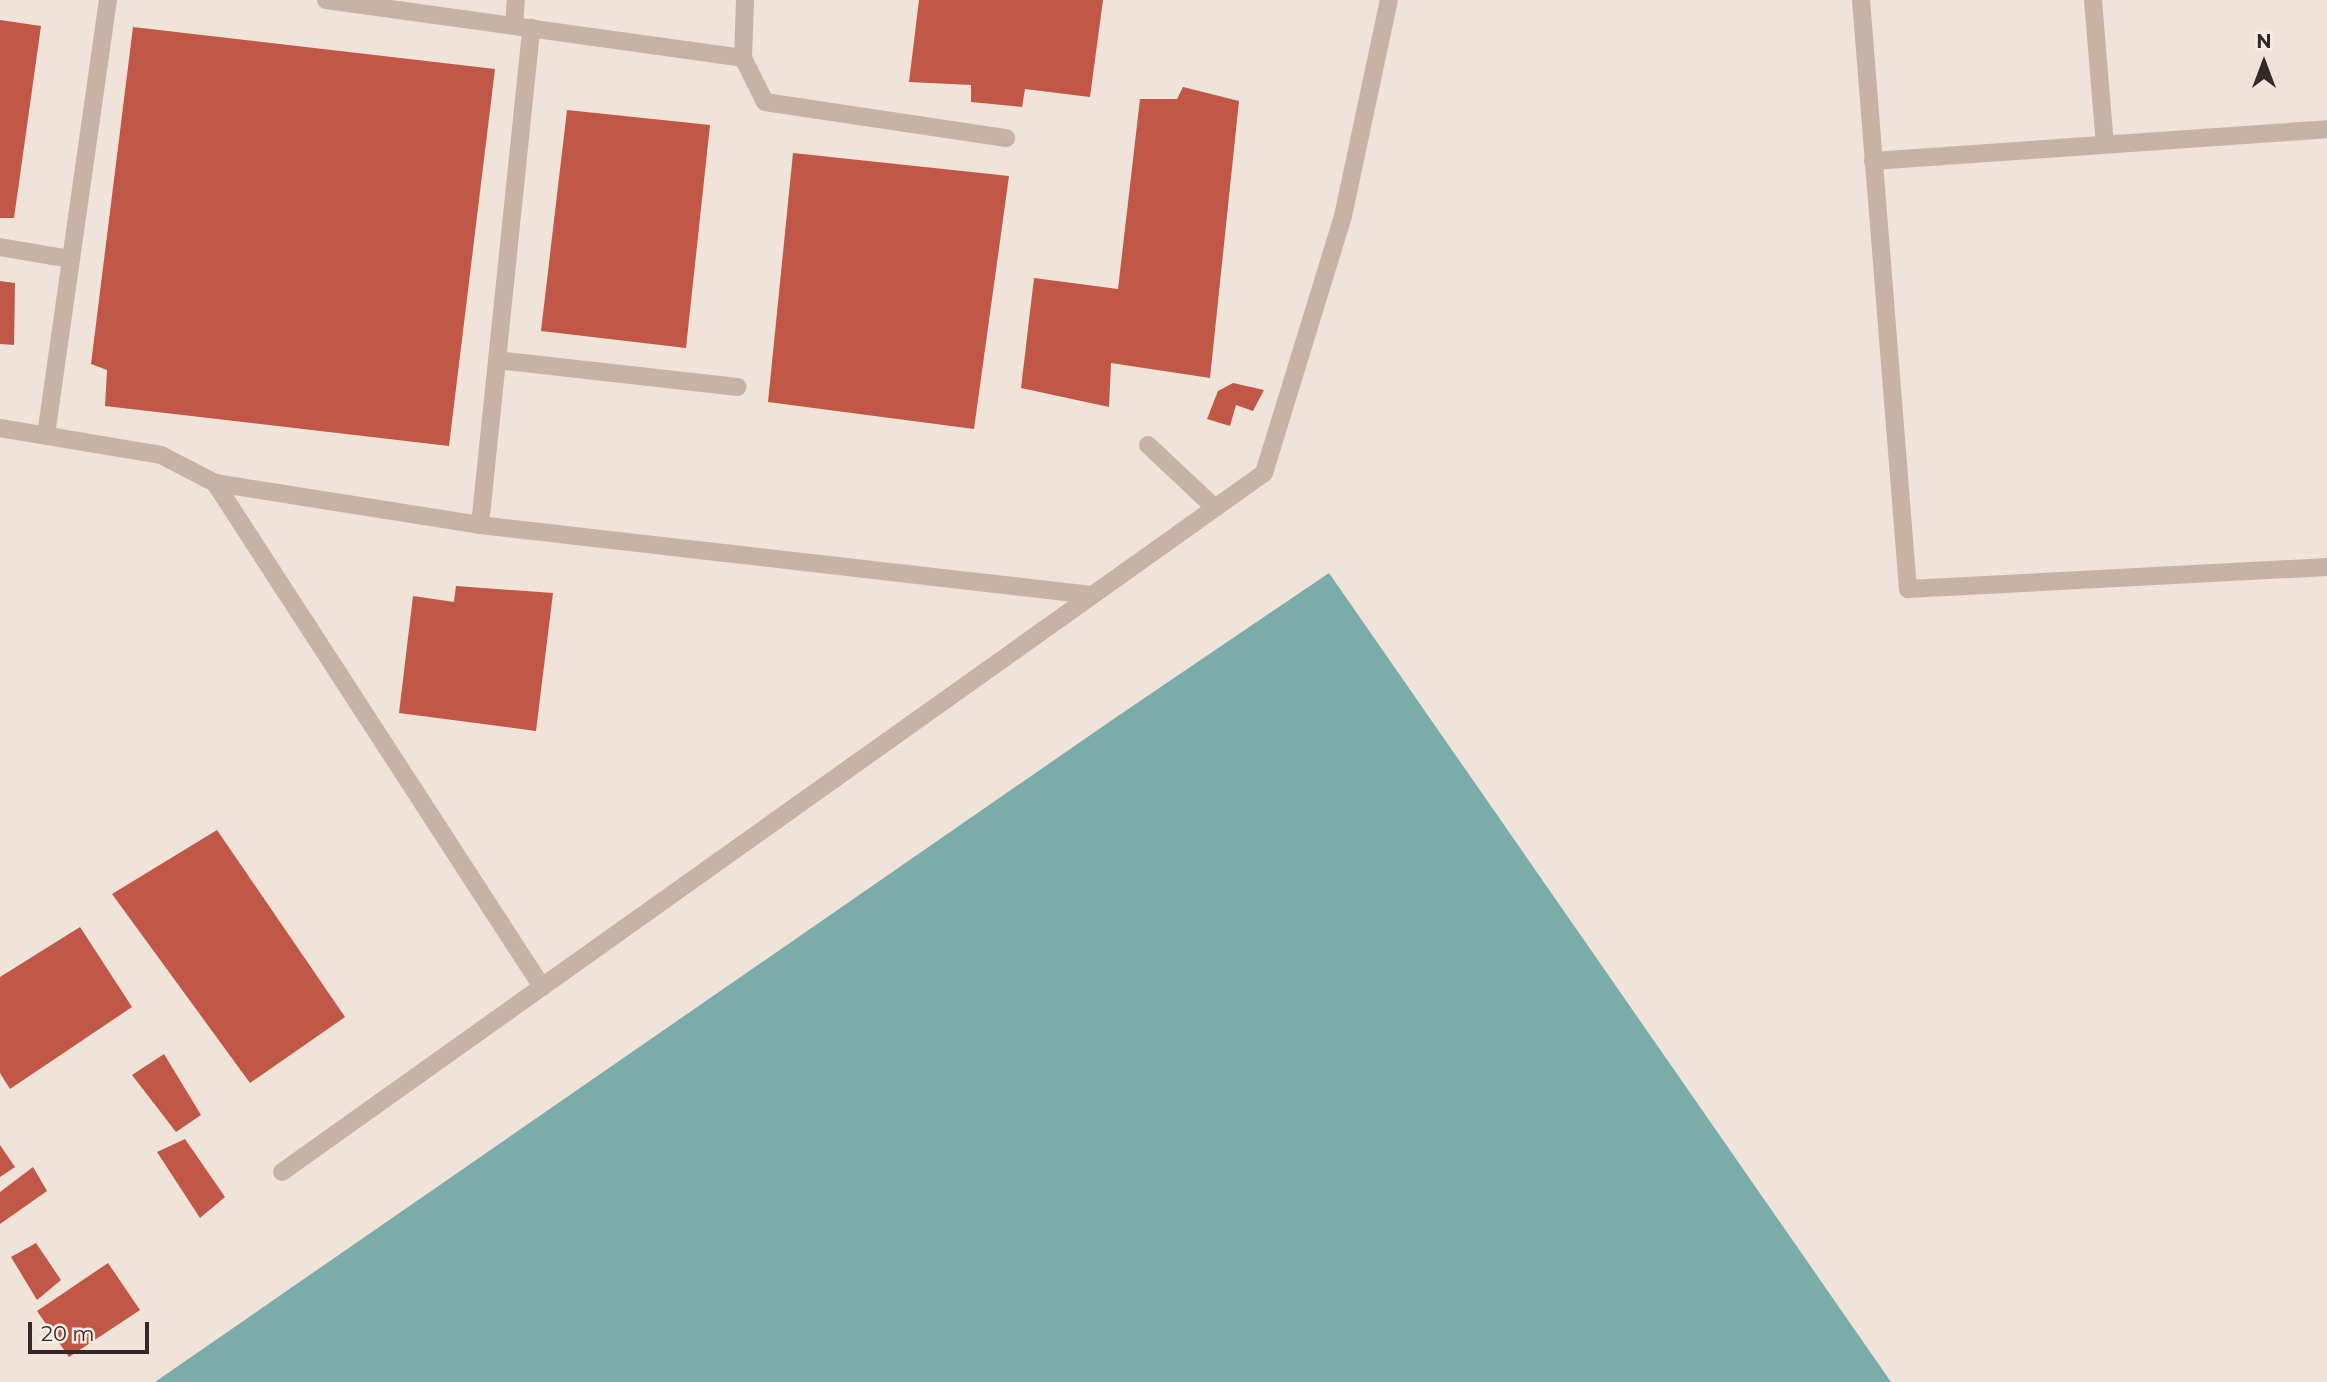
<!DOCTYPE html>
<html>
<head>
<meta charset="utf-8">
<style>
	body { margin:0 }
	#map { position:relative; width:2327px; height:1382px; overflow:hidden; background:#f0e3d9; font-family:Montserrat,sans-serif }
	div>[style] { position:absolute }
	.water>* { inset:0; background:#7aaca9 }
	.building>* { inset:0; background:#c15746 }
	.service>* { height:18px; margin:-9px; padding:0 9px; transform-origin:9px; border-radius:9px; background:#c8b2a6 }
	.tertiary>* { height:18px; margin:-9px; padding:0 9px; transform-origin:9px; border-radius:9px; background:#c8b2a6 }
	span { translate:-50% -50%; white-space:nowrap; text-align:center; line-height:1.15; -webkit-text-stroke:6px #f8ede5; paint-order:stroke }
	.north { position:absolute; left:2229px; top:28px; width:70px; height:70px; -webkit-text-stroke:5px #f8ede5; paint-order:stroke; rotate:0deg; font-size:19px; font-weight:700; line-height:28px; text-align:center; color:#342927 }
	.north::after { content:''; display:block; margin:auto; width:24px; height:32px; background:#342927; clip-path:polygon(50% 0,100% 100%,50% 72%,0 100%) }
	.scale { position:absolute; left:28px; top:1322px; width:121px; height:32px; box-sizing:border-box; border:4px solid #342927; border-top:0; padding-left:9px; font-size:21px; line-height:24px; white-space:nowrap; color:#342927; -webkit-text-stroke:5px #f8ede5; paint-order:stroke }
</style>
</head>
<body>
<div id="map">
	<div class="water">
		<i style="clip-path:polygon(1329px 573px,1891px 1382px,155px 1382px,1115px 718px)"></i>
	</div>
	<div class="building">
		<i style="clip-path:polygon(919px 0,1103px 0,1090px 97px,1025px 89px,1022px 107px,971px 102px,971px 85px,909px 82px)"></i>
		<i style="clip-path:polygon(0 20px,41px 26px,14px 218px,0 218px)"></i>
		<i style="clip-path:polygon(133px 27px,495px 69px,449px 446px,105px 406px,107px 370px,91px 364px)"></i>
		<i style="clip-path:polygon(1183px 87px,1239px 101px,1210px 378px,1111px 363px,1109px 407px,1021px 388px,1034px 278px,1118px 289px,1140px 99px,1177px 99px)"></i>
		<i style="clip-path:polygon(567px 110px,710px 125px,686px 348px,541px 331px)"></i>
		<i style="clip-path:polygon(793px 153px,1009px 176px,974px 429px,768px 402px)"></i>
		<i style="clip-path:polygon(0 281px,15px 283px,14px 345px,0 344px)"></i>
		<i style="clip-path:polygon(1233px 383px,1264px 390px,1253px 411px,1236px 405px,1230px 426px,1207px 419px,1218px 391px)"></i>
		<i style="clip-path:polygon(456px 586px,553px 593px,536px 731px,399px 713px,413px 596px,454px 602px)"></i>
		<i style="clip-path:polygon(217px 830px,345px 1017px,250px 1083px,112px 894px)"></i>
		<i style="clip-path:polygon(80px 927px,132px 1007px,10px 1089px,0 1073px,0 977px)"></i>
		<i style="clip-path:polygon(164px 1054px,201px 1115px,176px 1132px,132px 1075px)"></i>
		<i style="clip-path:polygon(185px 1139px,225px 1197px,200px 1218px,157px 1152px)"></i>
		<i style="clip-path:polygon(0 1145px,15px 1167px,0 1177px)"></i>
		<i style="clip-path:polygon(33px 1167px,47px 1191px,0 1224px,0 1192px)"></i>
		<i style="clip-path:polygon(36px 1243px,61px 1280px,37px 1300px,11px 1257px)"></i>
		<i style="clip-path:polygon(108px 1263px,140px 1310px,69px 1357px,37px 1311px)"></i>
	</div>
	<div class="service">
		<i style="left:326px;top:0;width:421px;rotate:7.9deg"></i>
		<i style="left:743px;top:58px;width:49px;rotate:63.4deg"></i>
		<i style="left:765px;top:102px;width:244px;rotate:8.5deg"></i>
		<i style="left:1861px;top:0;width:591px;rotate:85.44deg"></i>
		<i style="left:1908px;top:589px;width:420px;rotate:-3deg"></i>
		<i style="left:2093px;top:0;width:145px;rotate:85.3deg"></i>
		<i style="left:514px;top:26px;width:26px;rotate:-86deg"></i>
		<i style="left:743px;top:58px;width:58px;rotate:-88deg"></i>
		<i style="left:1873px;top:161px;width:455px;rotate:-4deg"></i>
		<i style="left:0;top:247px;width:72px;rotate:9.6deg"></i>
		<i style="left:497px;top:360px;width:242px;rotate:6.4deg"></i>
		<i style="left:0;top:428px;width:163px;rotate:9.5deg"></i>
		<i style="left:161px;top:455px;width:61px;rotate:27.4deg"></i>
		<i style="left:215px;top:483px;width:268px;rotate:9deg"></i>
		<i style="left:480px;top:525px;width:616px;rotate:6.53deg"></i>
		<i style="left:46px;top:435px;width:439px;rotate:-81.9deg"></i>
		<i style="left:1148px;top:445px;width:92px;rotate:43.2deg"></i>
		<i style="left:215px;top:483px;width:601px;rotate:57.02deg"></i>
		<i style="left:480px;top:525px;width:500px;rotate:-84.1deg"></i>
		<i style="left:282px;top:1172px;width:1205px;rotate:-35.44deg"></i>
	</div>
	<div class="tertiary">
		<i style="left:1264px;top:473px;width:269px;rotate:-72.9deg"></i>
		<i style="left:1343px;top:216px;width:221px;rotate:-78deg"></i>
	</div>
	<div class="north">N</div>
	<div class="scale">20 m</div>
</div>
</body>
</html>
